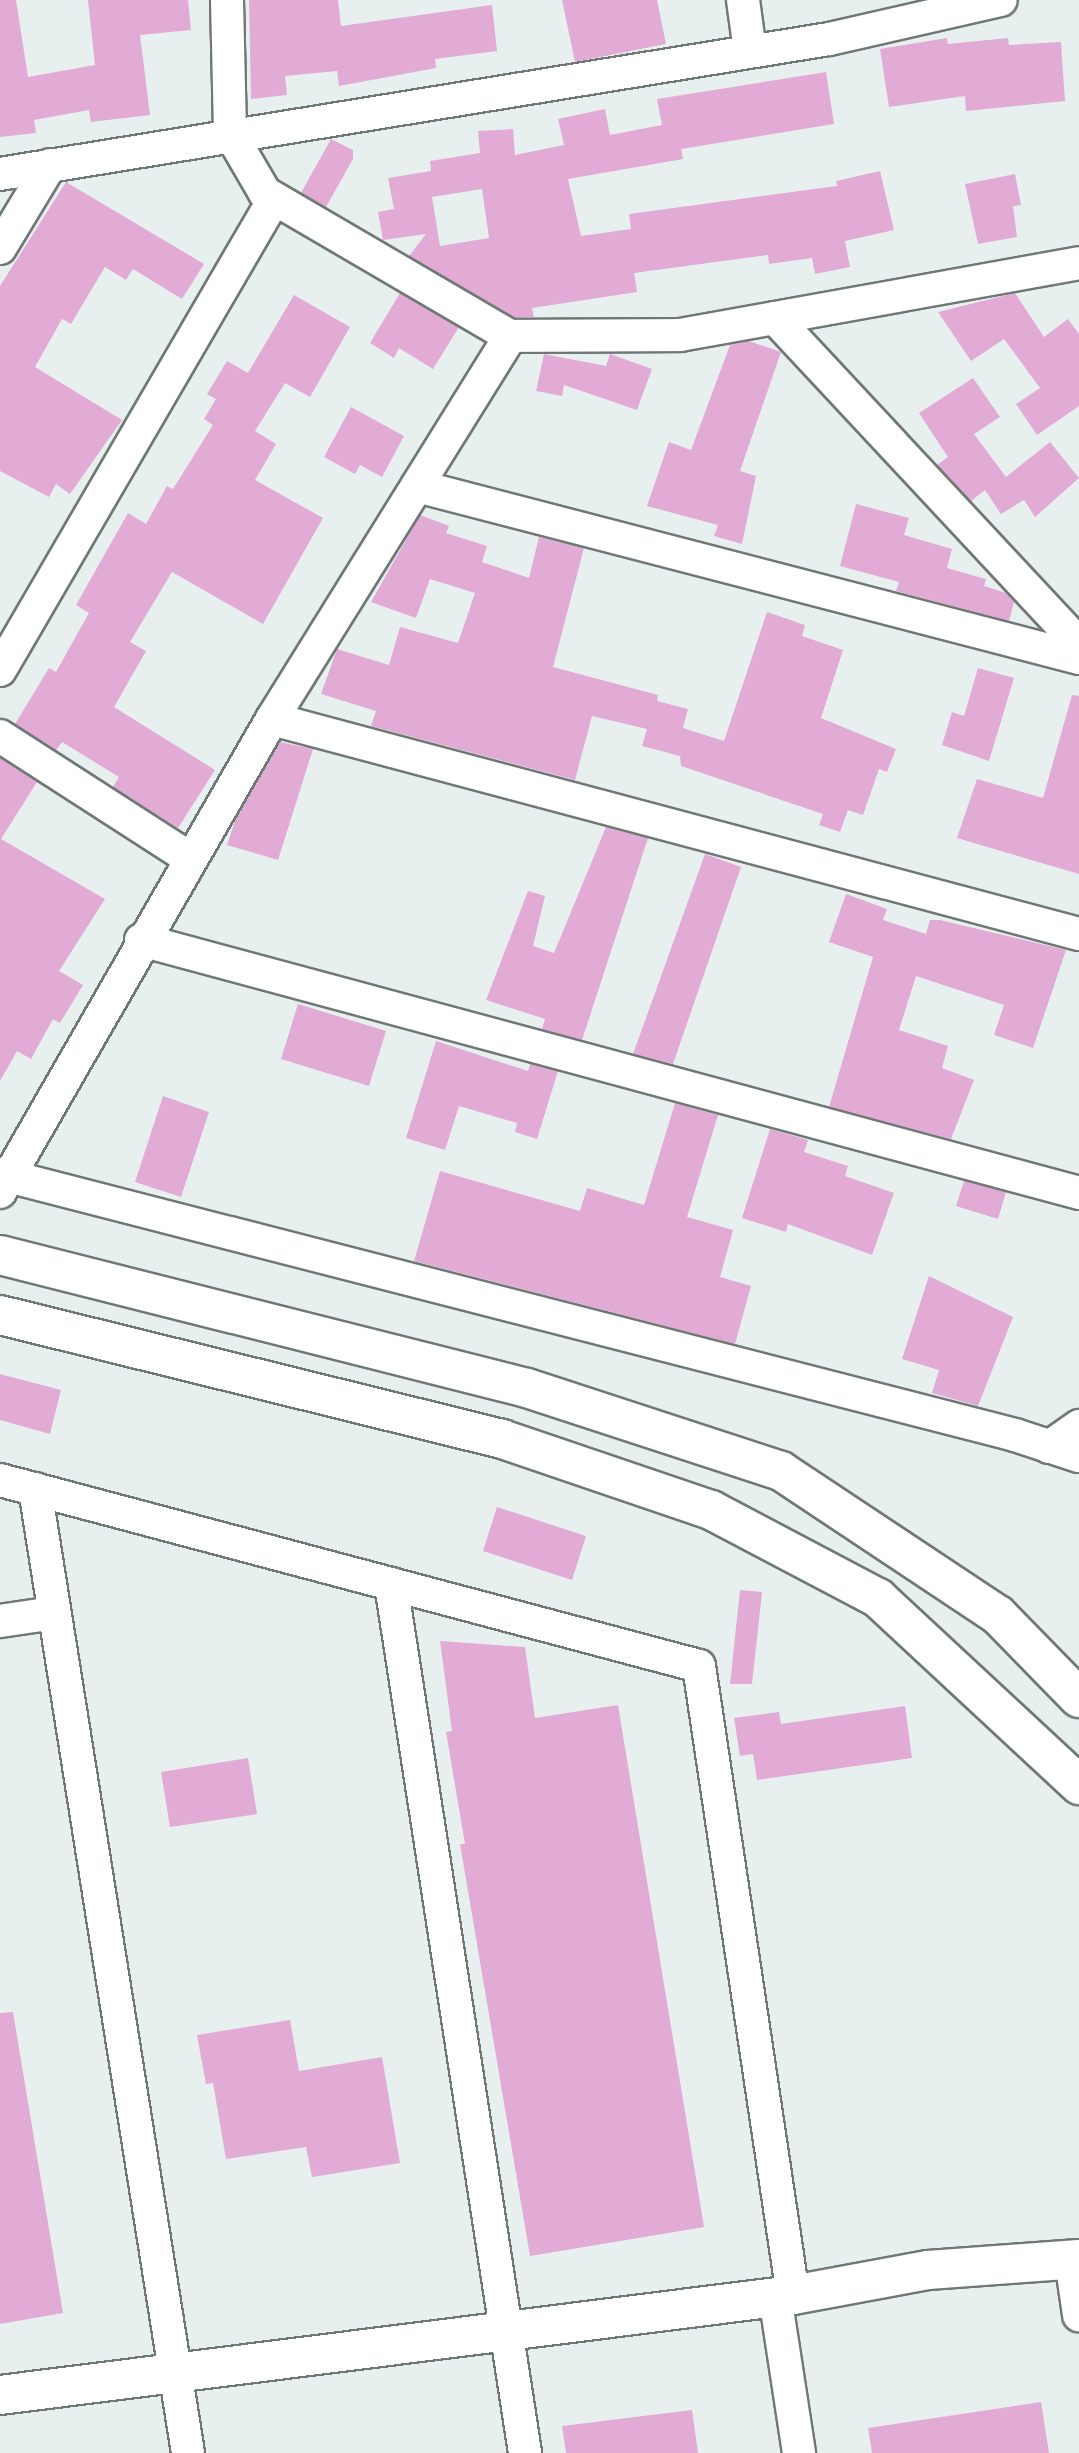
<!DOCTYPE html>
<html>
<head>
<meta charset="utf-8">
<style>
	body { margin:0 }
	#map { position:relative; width:1079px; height:2453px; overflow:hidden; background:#e8f0ef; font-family:Jost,sans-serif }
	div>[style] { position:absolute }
	.building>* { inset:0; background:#e1abd5 }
	.roads { filter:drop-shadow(2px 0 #707876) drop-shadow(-2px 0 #707876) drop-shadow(0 2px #707876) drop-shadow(0 -2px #707876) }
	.street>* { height:32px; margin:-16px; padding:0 16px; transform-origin:16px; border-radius:16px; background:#fff }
	.secondary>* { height:38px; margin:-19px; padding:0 19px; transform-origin:19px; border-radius:19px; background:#fff }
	span { translate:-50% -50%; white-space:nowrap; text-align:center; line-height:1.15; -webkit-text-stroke:5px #e8f0ef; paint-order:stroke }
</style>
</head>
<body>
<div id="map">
	<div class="building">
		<i style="clip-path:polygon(0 0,16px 0,28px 77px,95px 65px,88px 0,188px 0,191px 30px,140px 35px,150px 115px,91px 122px,89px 110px,34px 120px,36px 133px,0 137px)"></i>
		<i style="clip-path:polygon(249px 0,338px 0,341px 26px,492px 5px,497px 51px,435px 59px,436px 68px,339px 86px,337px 71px,285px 76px,287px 95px,251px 99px)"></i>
		<i style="clip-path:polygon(562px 0,657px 0,666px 44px,575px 62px)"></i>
		<i style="clip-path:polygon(947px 38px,948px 44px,1008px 38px,1009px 45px,1061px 42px,1065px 101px,966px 111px,965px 96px,889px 107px,880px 49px)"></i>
		<i style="clip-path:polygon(evenodd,826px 72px,834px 124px,681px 149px,683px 159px,568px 179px,581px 236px,631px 229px,629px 214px,837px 186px,836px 181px,880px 171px,894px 230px,845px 241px,850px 267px,815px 274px,812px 258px,769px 264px,768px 255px,634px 273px,637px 292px,532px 308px,534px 317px,515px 318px,409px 256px,426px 234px,383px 240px,378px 212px,394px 209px,388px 178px,431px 171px,430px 161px,480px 153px,478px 131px,513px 129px,515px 155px,564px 145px,558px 119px,605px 109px,610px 135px,662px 125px,657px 99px,826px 72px,482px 189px,489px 238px,440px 246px,432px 197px,482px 189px)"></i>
		<i style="clip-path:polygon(331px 139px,353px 150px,353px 159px,326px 207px,301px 193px)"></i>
		<i style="clip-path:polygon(1015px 174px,1021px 205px,1013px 206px,1017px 237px,978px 244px,965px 184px)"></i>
		<i style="clip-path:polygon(66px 182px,204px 264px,182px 299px,133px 269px,126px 280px,105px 267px,71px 324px,62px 319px,35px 367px,122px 420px,70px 494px,56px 484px,49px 497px,0 471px,0 286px)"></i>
		<i style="clip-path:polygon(400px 293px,459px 327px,433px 369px,399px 348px,394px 358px,370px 343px)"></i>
		<i style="clip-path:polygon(1015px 293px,1044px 337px,1068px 319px,1079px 334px,1079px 406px,1037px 435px,1016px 404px,1040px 388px,1004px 339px,971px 361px,938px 312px)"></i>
		<i style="clip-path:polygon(294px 295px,350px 327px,310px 397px,285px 383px,255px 431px,276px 444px,255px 480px,323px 518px,263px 624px,172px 572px,130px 642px,146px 651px,114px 707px,215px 770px,178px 828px,113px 787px,119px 777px,62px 742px,56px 750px,15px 724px,49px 668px,56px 672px,89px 613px,76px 605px,128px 513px,146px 524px,167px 486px,173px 489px,213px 425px,204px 419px,216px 399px,207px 394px,227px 361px,248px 373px)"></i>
		<i style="clip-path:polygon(749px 341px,781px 352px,740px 471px,756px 476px,742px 544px,714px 536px,718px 525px,647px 506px,669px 442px,691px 450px,730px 345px)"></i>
		<i style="clip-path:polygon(544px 354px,606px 366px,610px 354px,652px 369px,637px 410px,564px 385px,562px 396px,536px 391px)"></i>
		<i style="clip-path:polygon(973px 378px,1000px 417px,974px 434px,1006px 477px,1050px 442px,1079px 478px,1035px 517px,1024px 500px,1001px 514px,985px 490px,971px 501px,937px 465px,948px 457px,919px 413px)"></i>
		<i style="clip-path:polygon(351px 407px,404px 436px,382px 477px,360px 465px,355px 474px,324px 457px)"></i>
		<i style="clip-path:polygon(856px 504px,909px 518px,904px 535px,952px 549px,947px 568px,986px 579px,984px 586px,1006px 593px,1014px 602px,1009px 621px,896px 591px,899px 582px,840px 566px)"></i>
		<i style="clip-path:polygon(420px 515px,449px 526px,446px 533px,487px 546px,482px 562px,529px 578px,539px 537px,584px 548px,553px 667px,658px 695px,657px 701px,688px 709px,683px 728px,724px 741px,767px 612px,805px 625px,802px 636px,843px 650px,821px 718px,896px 749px,887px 772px,879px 769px,863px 815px,848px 810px,840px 832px,819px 825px,823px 814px,681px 766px,680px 756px,642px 746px,647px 729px,592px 716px,575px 780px,371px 726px,376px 711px,321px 694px,337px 649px,389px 665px,400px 627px,458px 643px,475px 593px,430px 579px,416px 618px,371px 602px)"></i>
		<i style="clip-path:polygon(978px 668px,1014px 678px,989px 761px,942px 745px,952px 712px,964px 716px)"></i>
		<i style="clip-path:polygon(1072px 695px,1079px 696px,1079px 874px,957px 838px,977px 779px,1043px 798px)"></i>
		<i style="clip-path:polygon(280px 742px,313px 749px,278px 860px,227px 845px,235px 821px)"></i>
		<i style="clip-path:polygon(0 758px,37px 782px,1px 839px,105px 899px,59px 971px,83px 985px,60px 1023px,53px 1019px,31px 1059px,17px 1051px,0 1081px)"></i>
		<i style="clip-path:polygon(606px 827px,648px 838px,582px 1040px,542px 1029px,545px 1019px,486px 1000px,528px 891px,545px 896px,533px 946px,554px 953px)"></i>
		<i style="clip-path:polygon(705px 854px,741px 867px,673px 1064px,633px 1054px)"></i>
		<i style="clip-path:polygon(846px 894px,887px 909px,883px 920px,926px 934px,930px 920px,940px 920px,1066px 950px,1033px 1048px,994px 1035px,1004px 1005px,916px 976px,899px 1030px,948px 1046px,942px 1068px,974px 1080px,951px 1139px,829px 1107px,873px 957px,829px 942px)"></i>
		<i style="clip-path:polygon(298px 1004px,386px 1031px,369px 1086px,281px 1059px)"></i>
		<i style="clip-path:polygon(436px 1041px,528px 1071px,530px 1064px,558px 1071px,537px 1139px,515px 1132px,517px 1123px,459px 1106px,445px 1150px,406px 1138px)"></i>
		<i style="clip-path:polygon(163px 1096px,209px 1112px,181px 1197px,135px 1182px)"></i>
		<i style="clip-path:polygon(675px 1103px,718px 1115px,687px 1217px,733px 1230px,720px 1277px,751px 1286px,735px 1344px,414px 1261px,440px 1171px,580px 1211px,587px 1188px,644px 1205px)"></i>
		<i style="clip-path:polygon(770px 1129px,808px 1140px,804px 1152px,848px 1166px,845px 1176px,894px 1193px,872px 1255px,788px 1224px,786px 1232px,742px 1218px)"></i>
		<i style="clip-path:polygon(964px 1181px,1006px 1192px,998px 1219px,956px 1206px)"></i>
		<i style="clip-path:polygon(929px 1276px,1013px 1317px,978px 1406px,932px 1393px,939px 1370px,902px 1359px)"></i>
		<i style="clip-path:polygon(0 1374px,61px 1390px,50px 1434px,0 1420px)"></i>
		<i style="clip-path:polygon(497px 1507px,586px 1536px,572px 1580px,483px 1551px)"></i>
		<i style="clip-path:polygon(740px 1590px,762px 1592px,752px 1684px,730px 1684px)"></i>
		<i style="clip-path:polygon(440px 1641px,525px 1647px,535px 1718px,618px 1705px,704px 2227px,530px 2256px,460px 1844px,465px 1844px,446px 1732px,452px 1731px)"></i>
		<i style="clip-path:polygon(905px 1706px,912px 1758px,757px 1780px,753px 1754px,740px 1756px,734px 1718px,779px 1712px,781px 1724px)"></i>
		<i style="clip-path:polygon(248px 1758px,257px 1814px,170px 1827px,161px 1772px)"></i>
		<i style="clip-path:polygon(13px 2012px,63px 2313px,0 2324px,0 2013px)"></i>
		<i style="clip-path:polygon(290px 2020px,299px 2071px,382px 2057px,400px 2163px,312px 2177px,306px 2147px,226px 2159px,213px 2083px,206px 2084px,197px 2035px)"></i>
		<i style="clip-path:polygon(1041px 2402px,1049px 2453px,872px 2453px,868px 2428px)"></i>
		<i style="clip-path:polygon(692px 2410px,698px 2453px,566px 2453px,562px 2426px)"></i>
	</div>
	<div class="roads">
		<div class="street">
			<i style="left:227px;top:0;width:133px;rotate:88.7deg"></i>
			<i style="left:230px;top:133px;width:69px;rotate:59.7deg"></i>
			<i style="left:265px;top:193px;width:284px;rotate:30.3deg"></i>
			<i style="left:510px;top:336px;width:170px;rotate:-0.3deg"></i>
			<i style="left:680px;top:335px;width:405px;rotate:-10.2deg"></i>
			<i style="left:743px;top:0;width:51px;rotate:82.2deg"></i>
			<i style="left:0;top:174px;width:840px;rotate:-9.25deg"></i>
			<i style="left:829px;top:39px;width:176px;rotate:-12.8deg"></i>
			<i style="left:0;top:248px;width:97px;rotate:-58.9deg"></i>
			<i style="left:775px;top:318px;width:446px;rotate:47deg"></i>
			<i style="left:417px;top:486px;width:684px;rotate:14.56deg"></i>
			<i style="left:0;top:670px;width:545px;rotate:-59.81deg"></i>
			<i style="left:272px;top:719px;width:835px;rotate:14.92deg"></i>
			<i style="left:0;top:736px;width:225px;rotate:32.8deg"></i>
			<i style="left:141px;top:940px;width:972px;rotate:15.09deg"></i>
			<i style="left:0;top:1174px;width:1048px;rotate:14.42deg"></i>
			<i style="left:1015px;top:1435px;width:67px;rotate:18.2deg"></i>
			<i style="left:0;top:1192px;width:546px;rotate:-60.1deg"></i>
			<i style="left:272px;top:719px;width:451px;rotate:-58.1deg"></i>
			<i style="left:1049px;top:1447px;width:37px;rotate:-35deg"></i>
			<i style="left:0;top:1480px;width:723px;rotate:14.9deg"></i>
			<i style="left:699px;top:1666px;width:636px;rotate:81.5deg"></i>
			<i style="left:35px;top:1489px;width:976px;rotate:80.98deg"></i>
			<i style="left:391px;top:1584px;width:879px;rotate:81.23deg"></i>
			<i style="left:0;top:1621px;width:55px;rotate:-8.4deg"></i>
			<i style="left:1071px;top:2260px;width:56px;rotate:81.7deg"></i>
			<i style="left:775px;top:2296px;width:159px;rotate:81.3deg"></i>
		</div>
		<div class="secondary">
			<i style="left:0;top:1255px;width:544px;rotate:14.16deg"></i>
			<i style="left:527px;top:1388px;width:267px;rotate:18.1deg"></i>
			<i style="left:781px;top:1471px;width:260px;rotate:33.6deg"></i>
			<i style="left:998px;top:1615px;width:116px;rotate:45.7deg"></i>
			<i style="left:0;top:1315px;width:517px;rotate:13.87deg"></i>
			<i style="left:502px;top:1439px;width:221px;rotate:18.8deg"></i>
			<i style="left:711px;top:1510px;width:189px;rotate:27.8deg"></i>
			<i style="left:878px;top:1598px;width:275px;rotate:42.9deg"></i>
			<i style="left:0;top:2395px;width:799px;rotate:-7.19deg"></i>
			<i style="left:793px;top:2295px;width:137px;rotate:-10.5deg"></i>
			<i style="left:928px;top:2270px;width:151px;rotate:-4.2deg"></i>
		</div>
	</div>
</div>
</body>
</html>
